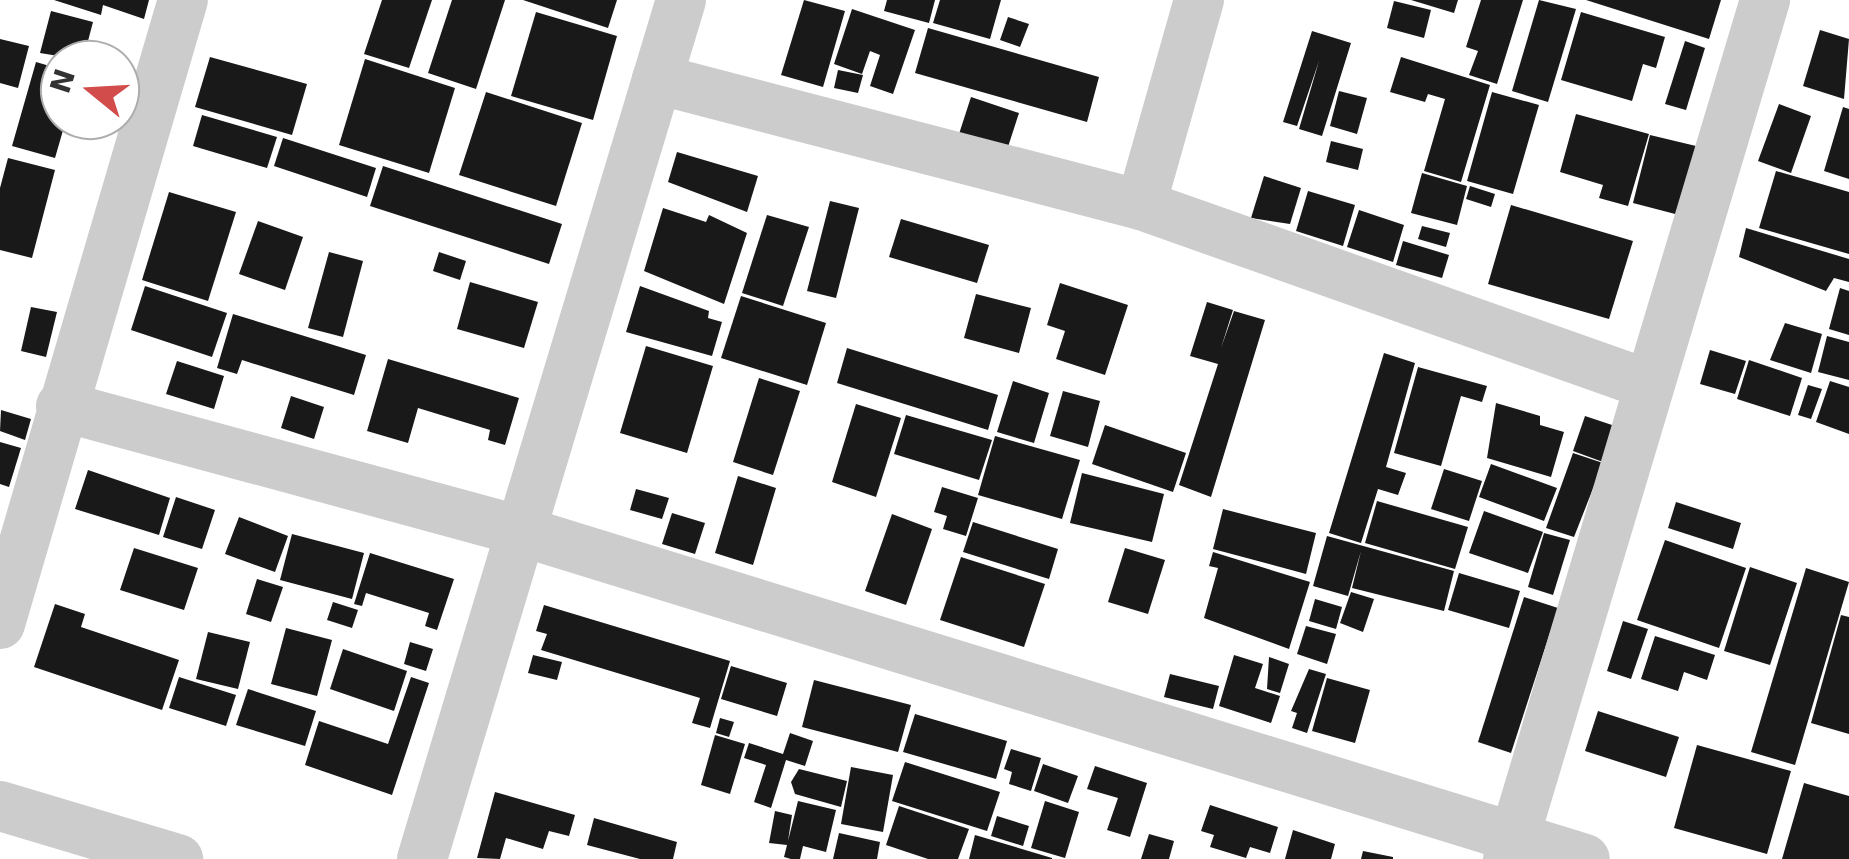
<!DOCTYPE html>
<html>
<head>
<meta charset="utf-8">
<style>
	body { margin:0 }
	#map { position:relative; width:1849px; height:859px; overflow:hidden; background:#fff; font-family:"DejaVu Sans",sans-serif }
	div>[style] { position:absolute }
	.building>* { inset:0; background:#191919 }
	.minor>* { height:50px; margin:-25px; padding:0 25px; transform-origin:25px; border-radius:25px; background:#ccc }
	span { translate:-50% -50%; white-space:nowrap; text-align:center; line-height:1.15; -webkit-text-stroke:10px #fff; paint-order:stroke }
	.north { position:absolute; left:40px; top:40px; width:100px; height:100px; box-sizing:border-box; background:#fff; border:2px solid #adadad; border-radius:50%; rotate:288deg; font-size:28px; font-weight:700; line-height:40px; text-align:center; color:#323232 }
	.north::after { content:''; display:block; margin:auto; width:35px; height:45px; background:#d14c4b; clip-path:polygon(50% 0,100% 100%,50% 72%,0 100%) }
</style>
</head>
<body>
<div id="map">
	<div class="building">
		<i style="clip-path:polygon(54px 0,149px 0,144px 19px,103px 5px,101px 15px)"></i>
		<i style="clip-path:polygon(382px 0,432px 0,409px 68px,364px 54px)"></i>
		<i style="clip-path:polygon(452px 0,505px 0,476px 89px,428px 73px)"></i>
		<i style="clip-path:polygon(523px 0,617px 0,608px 28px)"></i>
		<i style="clip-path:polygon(804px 0,845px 11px,823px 87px,781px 75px)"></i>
		<i style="clip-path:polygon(887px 0,935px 0,929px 23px,884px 11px)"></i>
		<i style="clip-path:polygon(940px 0,1001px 0,990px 39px,933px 23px)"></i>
		<i style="clip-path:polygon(1411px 0,1458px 0,1454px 13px)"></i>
		<i style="clip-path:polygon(1481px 0,1523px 0,1497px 84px,1469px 75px,1478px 51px,1466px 47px)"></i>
		<i style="clip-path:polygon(1539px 0,1576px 9px,1548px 102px,1512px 91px)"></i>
		<i style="clip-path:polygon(1586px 0,1721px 0,1709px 39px)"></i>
		<i style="clip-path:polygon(1394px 1px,1431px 10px,1424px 38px,1387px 28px)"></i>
		<i style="clip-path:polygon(852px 9px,915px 30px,893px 94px,870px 86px,880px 55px,870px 51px,862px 74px,834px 64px)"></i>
		<i style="clip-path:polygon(51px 11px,93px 22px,83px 60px,40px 53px)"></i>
		<i style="clip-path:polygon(536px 12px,617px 36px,593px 120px,511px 96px)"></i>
		<i style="clip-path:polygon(1581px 12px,1665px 37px,1656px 68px,1643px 64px,1632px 101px,1561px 80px)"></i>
		<i style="clip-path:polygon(1008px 17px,1029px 24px,1020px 47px,1000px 40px)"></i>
		<i style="clip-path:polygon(928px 28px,1099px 77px,1087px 122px,915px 73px)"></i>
		<i style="clip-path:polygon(1820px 30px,1849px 39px,1844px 99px,1803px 86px)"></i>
		<i style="clip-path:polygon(1312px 31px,1351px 43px,1322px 136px,1299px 129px,1319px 61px,1297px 126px,1283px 122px)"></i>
		<i style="clip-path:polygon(0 39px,29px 46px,18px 88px,0 83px)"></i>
		<i style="clip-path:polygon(1685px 41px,1705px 48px,1686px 110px,1665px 104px)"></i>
		<i style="clip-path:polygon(210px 57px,307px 84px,292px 135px,195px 107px)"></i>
		<i style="clip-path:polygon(1401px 57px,1490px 85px,1461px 182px,1424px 171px,1445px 99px,1428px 94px,1425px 102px,1390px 92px)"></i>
		<i style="clip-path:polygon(365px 59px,455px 88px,429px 173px,339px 145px)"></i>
		<i style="clip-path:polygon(36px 62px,60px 69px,60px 120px,66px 120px,55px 158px,12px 146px)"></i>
		<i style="clip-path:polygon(838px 70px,863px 75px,858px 93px,834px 88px)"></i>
		<i style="clip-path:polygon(1339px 91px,1367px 98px,1357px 134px,1330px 126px)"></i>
		<i style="clip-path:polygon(486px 92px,582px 123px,556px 206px,459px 175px)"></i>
		<i style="clip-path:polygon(1492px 92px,1539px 105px,1513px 194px,1467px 181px)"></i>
		<i style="clip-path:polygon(971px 97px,1019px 113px,1007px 150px,959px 134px)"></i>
		<i style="clip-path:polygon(1779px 104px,1811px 116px,1791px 173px,1758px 161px)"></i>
		<i style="clip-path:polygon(1843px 107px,1849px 109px,1849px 179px,1824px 171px)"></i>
		<i style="clip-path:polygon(1576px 114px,1649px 134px,1628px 206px,1599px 198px,1603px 185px,1560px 172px)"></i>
		<i style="clip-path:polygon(202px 115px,277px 137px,267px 168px,193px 146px)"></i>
		<i style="clip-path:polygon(1650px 135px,1696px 146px,1679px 215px,1633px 203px)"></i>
		<i style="clip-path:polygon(283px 138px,376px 168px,367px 197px,274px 166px)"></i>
		<i style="clip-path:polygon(1331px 141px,1363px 149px,1358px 170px,1326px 162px)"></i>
		<i style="clip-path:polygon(677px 152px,758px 176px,747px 212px,668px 182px)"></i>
		<i style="clip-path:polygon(8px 158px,55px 170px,32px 258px,0 250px,0 188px)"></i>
		<i style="clip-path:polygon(383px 166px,562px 224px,549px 264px,370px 206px)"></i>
		<i style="clip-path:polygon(1776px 171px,1849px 192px,1849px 254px,1759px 228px)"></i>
		<i style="clip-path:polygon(1422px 173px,1467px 186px,1457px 225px,1411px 213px)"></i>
		<i style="clip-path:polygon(1264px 176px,1301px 188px,1290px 224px,1251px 218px)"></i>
		<i style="clip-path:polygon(1470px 186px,1495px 194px,1491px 207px,1466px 199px)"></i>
		<i style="clip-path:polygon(1308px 191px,1355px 205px,1343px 246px,1296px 231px)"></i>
		<i style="clip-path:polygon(169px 192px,236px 212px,208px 301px,142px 280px)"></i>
		<i style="clip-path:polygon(830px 201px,859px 208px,836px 298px,807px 291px)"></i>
		<i style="clip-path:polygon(1511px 205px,1633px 241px,1609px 319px,1488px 284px)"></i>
		<i style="clip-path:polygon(663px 208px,706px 222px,709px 215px,747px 233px,724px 304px,644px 271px)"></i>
		<i style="clip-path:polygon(1359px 210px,1404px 225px,1393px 262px,1347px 247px)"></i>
		<i style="clip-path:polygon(767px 215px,809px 227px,783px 306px,742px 293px)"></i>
		<i style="clip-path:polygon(901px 219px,989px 245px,977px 283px,889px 257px)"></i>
		<i style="clip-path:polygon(258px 221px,303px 237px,285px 290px,239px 274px)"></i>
		<i style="clip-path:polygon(1422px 226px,1450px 233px,1446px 247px,1418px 239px)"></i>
		<i style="clip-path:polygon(1746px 228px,1849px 259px,1849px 282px,1834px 278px,1826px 291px,1739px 257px)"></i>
		<i style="clip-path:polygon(1403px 241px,1449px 255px,1442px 278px,1396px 265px)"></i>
		<i style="clip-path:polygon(329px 252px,363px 261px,343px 337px,308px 328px)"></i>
		<i style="clip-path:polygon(439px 252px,466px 261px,460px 280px,433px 271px)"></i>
		<i style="clip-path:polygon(470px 282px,538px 302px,524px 348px,457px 329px)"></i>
		<i style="clip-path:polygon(1060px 283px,1128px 305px,1105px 375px,1056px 359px,1065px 331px,1047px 325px)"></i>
		<i style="clip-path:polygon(145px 286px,227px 313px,212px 357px,131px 330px)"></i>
		<i style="clip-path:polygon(640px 286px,709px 311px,708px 318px,722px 322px,712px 356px,626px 332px)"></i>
		<i style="clip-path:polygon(1840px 288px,1849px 291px,1849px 335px,1829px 329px)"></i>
		<i style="clip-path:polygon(976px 294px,1031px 308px,1019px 353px,964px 338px)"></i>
		<i style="clip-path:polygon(741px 296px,826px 323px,807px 385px,721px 358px)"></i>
		<i style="clip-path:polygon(1207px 302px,1233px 310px,1221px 348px,1234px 311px,1265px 320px,1211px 497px,1179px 485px,1218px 364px,1190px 356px)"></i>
		<i style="clip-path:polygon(31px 307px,57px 312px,46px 357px,21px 351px)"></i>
		<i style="clip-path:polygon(233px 314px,366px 355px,354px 395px,242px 360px,237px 374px,217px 368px)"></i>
		<i style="clip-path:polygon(1785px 323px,1822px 334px,1811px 373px,1770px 360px)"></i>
		<i style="clip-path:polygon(1827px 336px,1849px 342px,1849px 380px,1818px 372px)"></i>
		<i style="clip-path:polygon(646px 346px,713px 366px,687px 453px,620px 433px)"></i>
		<i style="clip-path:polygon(847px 348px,998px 395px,988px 430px,837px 383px)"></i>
		<i style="clip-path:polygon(1710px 350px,1746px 361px,1735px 394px,1700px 384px)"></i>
		<i style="clip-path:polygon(1384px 353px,1415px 363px,1386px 467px,1406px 473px,1398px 495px,1378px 489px,1361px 543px,1329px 533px)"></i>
		<i style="clip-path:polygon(388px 359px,519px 398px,505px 445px,488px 440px,490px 430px,418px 408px,408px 443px,367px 431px)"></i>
		<i style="clip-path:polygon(1749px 360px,1802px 378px,1790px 416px,1737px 399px)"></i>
		<i style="clip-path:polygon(177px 361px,224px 376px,214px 409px,166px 394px)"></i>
		<i style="clip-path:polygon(1418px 367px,1487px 386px,1482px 402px,1461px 396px,1441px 466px,1394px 453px)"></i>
		<i style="clip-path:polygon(759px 378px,800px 391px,773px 475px,733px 462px)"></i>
		<i style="clip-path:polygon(1013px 381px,1049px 393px,1034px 443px,997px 432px)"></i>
		<i style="clip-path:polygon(1830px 381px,1849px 387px,1849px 434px,1816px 422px)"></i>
		<i style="clip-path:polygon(1808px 385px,1822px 389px,1811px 419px,1798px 415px)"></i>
		<i style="clip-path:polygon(1063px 391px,1100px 401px,1088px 447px,1050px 436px)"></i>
		<i style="clip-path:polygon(291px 396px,324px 407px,314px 439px,281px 428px)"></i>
		<i style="clip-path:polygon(1496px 403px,1540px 416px,1540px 425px,1564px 432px,1551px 477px,1487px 458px)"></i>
		<i style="clip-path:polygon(856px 404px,901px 418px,876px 497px,832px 482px)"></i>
		<i style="clip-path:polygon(1px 410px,31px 419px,25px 440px,0 431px)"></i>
		<i style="clip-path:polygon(906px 415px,992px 440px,979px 480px,894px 454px)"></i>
		<i style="clip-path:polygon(1585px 416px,1615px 426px,1603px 462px,1573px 451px)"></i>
		<i style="clip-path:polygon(1105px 425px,1186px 453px,1173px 492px,1092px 464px)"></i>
		<i style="clip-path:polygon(995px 436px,1080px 460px,1062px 519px,978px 495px)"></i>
		<i style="clip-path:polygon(0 442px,21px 448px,9px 487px,0 484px)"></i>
		<i style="clip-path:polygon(1573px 453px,1603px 463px,1574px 537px,1546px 528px)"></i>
		<i style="clip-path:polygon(1491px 464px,1557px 488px,1544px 521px,1479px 497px)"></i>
		<i style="clip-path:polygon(1444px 469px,1482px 481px,1469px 521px,1431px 509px)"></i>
		<i style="clip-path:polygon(88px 470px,170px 498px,159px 535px,75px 509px)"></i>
		<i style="clip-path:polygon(1082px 473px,1164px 494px,1152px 542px,1070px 523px)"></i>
		<i style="clip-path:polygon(738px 476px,776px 488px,753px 565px,715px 553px)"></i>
		<i style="clip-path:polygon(942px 487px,978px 498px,966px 536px,943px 529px,947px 516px,934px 512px)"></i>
		<i style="clip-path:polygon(636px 489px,669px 498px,662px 519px,630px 510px)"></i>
		<i style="clip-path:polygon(176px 497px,215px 510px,202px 549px,163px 537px)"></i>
		<i style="clip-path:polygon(1377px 501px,1468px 527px,1455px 569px,1365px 543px)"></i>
		<i style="clip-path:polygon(1676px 502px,1741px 523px,1733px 549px,1668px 528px)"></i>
		<i style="clip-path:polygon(1223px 509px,1316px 533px,1306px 574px,1213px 549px)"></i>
		<i style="clip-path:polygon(1484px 511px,1543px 532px,1528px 573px,1469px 553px)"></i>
		<i style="clip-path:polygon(672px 513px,705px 523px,695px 554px,662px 544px)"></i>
		<i style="clip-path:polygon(892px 514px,932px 529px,906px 605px,865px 591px)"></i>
		<i style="clip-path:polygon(239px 517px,288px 536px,275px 572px,225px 554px)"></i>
		<i style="clip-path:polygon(973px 522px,1058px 549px,1049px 579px,963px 552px)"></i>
		<i style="clip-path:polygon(1544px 533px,1570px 540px,1553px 595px,1528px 587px)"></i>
		<i style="clip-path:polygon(292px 534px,364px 553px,352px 599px,280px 580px)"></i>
		<i style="clip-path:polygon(1327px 536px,1454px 571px,1444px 611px,1352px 588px,1361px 551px,1348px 596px,1313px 586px)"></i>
		<i style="clip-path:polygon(1665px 540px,1746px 568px,1719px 648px,1637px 620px)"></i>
		<i style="clip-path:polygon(134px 548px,198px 568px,184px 610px,120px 590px)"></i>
		<i style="clip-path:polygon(1125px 548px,1165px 560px,1148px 614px,1108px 602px)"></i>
		<i style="clip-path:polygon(1213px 552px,1310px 582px,1289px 649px,1204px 618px,1218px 568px,1209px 566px)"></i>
		<i style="clip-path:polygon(370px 553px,454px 579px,437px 630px,425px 626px,429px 613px,366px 593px,362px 606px,354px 604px)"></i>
		<i style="clip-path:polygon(961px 557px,1045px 584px,1024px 647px,940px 620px)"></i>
		<i style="clip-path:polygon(1750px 567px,1797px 583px,1770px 665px,1724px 651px)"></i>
		<i style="clip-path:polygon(1806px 568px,1849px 582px,1795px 765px,1751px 752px)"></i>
		<i style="clip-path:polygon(1459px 573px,1520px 591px,1509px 628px,1448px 610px)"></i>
		<i style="clip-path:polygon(257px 579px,283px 587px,271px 622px,246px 614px)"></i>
		<i style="clip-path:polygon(1351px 592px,1374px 599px,1363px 632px,1340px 623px)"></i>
		<i style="clip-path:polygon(1524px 597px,1558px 608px,1511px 753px,1478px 742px)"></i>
		<i style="clip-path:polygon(1315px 599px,1342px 607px,1336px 629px,1309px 621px)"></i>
		<i style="clip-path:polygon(333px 602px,358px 610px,352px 628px,327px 620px)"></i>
		<i style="clip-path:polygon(55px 604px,85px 614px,81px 627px,179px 660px,162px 710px,34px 667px)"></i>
		<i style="clip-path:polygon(544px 605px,730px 661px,710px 728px,692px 723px,700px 698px,541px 650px,547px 634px,536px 631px)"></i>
		<i style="clip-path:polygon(1841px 615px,1849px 617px,1849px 734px,1811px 723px)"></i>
		<i style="clip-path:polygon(1623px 621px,1648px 629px,1631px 679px,1607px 671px)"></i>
		<i style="clip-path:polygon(1306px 626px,1336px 634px,1327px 664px,1297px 654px)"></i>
		<i style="clip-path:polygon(286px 628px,332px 640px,317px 696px,271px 684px)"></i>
		<i style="clip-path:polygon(208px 632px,250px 642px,238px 689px,196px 679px)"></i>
		<i style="clip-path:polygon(1655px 636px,1715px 655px,1707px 680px,1684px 672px,1678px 691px,1641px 679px)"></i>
		<i style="clip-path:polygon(410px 642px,433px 649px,426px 671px,404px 664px)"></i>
		<i style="clip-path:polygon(343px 649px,407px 671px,394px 711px,330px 689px)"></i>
		<i style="clip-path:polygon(533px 655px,562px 662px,557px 680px,528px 673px)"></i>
		<i style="clip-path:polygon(1234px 655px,1263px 664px,1255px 688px,1280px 696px,1271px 723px,1219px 706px)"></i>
		<i style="clip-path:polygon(1269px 657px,1289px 664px,1280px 693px,1267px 689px)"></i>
		<i style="clip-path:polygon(731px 666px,787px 683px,777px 716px,721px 699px)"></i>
		<i style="clip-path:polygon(1309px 669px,1326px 674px,1307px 733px,1292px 728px,1297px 713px,1291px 711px)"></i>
		<i style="clip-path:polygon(1170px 674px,1219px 686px,1213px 709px,1164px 697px)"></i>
		<i style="clip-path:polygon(179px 677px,236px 695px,226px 726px,169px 708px)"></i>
		<i style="clip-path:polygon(411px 677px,429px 683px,392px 795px,305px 765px,319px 721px,388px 744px)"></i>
		<i style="clip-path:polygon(1327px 678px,1370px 690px,1355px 743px,1312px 731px)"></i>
		<i style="clip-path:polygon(814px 680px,911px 705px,898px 752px,802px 727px)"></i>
		<i style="clip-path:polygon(248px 689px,316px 711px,305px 746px,236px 725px)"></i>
		<i style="clip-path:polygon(1598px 711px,1679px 737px,1666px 777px,1585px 751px)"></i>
		<i style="clip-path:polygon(915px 714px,1007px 741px,996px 779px,903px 752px)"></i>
		<i style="clip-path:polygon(720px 718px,734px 722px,729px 737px,716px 733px)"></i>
		<i style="clip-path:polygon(790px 733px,813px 741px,805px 766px,786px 760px,771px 808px,754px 802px,766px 765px,744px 758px,749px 743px,783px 754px)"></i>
		<i style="clip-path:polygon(715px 735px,745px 744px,730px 794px,701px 785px)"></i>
		<i style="clip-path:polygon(1697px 745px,1791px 771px,1767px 854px,1674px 828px)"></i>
		<i style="clip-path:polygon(1011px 749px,1041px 758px,1031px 791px,1009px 784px,1012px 772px,1004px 769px)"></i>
		<i style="clip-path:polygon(905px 762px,1000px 792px,987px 831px,892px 801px)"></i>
		<i style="clip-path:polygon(1043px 764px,1078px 776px,1068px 803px,1034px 791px)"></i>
		<i style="clip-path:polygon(1095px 766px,1147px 783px,1130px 837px,1107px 830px,1118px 798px,1087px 789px)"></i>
		<i style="clip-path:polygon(851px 767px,893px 775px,883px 832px,841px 824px)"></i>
		<i style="clip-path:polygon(799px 769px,847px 781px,841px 807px,795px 794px,791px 782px)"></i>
		<i style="clip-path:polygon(1804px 783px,1849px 796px,1849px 859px,1782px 859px)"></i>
		<i style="clip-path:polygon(495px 792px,575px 815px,569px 836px,549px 831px,543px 849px,506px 838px,500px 859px,477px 858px)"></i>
		<i style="clip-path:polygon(798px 801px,836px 810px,826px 852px,803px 846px,800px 859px,791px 859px,784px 857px,787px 845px,769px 843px,775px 811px,792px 815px,788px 841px)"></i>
		<i style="clip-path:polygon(1045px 801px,1079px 812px,1065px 858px,1031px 848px)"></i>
		<i style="clip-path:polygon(1210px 805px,1278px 827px,1270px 853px,1250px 847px,1246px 858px,1210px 847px,1214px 835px,1201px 831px)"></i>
		<i style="clip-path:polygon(899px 806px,969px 829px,958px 859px,928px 859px,886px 845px)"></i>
		<i style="clip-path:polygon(997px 816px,1029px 826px,1023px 846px,991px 836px)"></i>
		<i style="clip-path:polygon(594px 818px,677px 842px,673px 859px,640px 859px,587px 845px)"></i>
		<i style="clip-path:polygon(1293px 830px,1335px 844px,1331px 859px,1285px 859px)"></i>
		<i style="clip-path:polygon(839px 833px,880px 842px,877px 859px,833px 859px)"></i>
		<i style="clip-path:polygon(1149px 834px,1174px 841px,1169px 859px,1141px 859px)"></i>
		<i style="clip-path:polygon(975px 835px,1052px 858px,1052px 859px,969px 859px)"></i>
		<i style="clip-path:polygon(1363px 851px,1393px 857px,1393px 859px,1361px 859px)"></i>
	</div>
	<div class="minor">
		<i style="left:657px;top:79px;width:500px;rotate:14.59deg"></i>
		<i style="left:1141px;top:205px;width:537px;rotate:19.48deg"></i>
		<i style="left:1141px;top:205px;width:213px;rotate:-74.2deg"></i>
		<i style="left:61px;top:406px;width:480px;rotate:15.2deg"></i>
		<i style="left:524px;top:532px;width:1110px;rotate:17.13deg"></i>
		<i style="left:0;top:624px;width:650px;rotate:-73.66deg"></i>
		<i style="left:0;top:806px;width:186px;rotate:16.6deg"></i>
		<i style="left:422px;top:859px;width:897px;rotate:-73.22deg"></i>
		<i style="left:1508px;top:859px;width:897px;rotate:-73.34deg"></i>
	</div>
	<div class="north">N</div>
</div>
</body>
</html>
